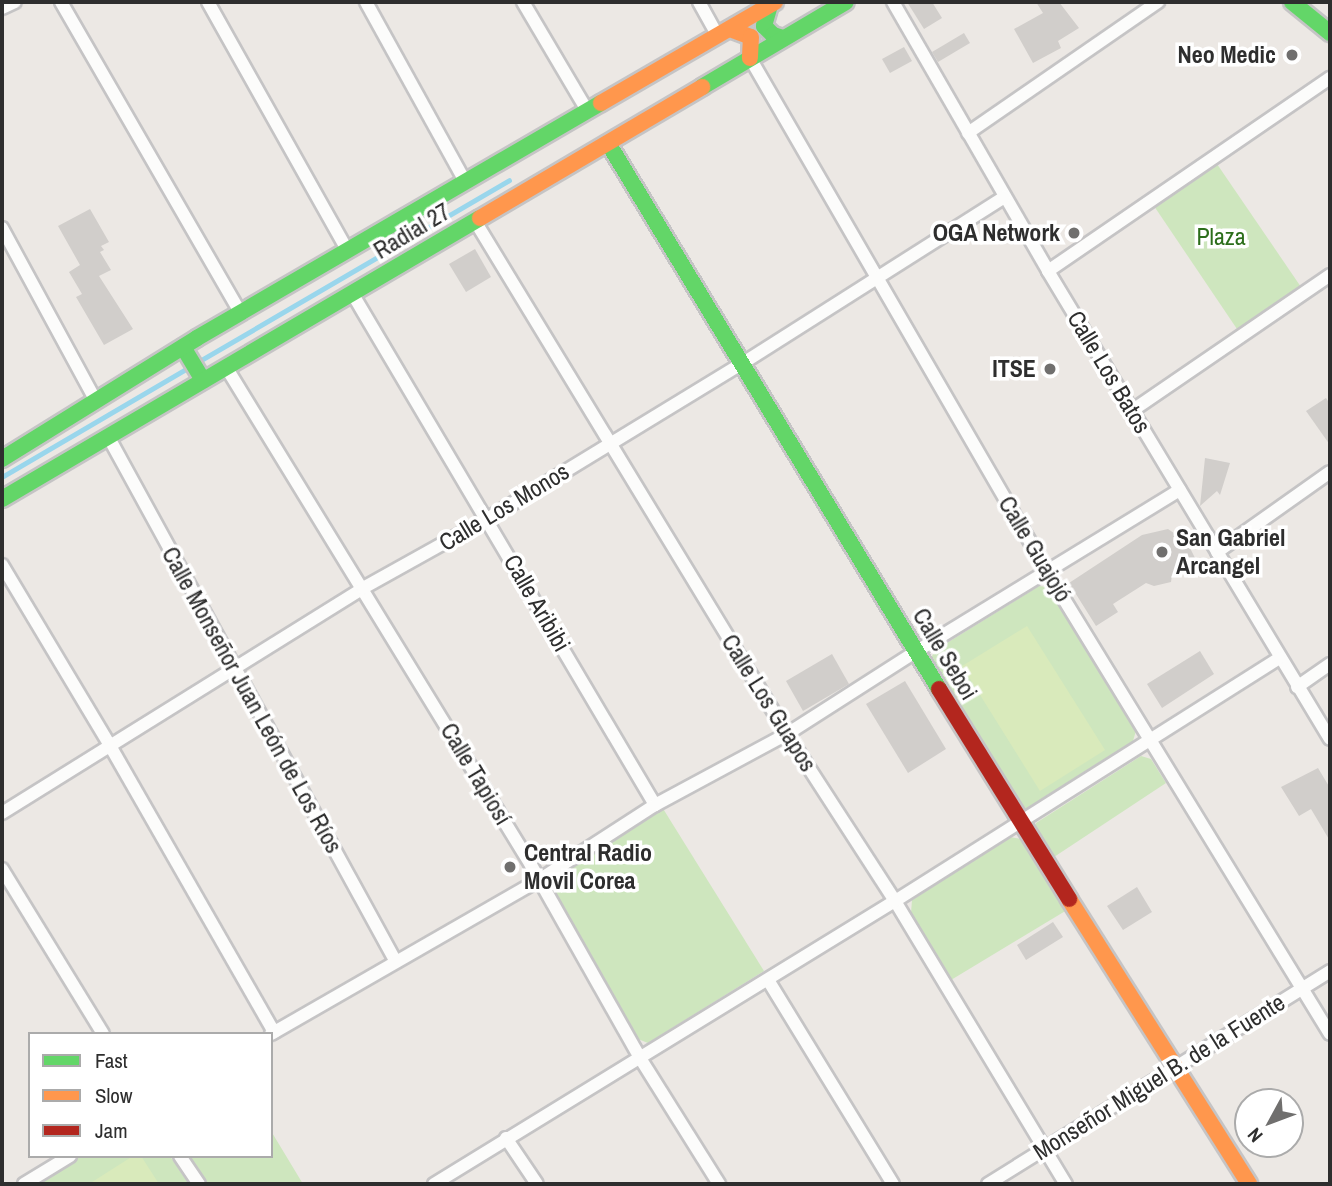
<!DOCTYPE html>
<html>
<head>
<meta charset="utf-8">
<style>
	body { margin:0 }
	#map { position:relative; width:1332px; height:1186px; overflow:hidden; background:#ece8e4; font-family:"Archivo Narrow",sans-serif }
	div>[style] { position:absolute }
	.green>* { inset:0; background:#cee6be }
	.pitch>* { inset:0; background:#d9eabb }
	.stream>* { height:4.5px; margin:-2.25px; padding:0 2.25px; transform-origin:2.25px; border-radius:2.25px; background:#99d6ec }
	.building>* { inset:0; background:#d1cecb }
	.roads { filter:drop-shadow(2px 0 #c5c4c5) drop-shadow(-2px 0 #c5c4c5) drop-shadow(0 2px #c5c4c5) drop-shadow(0 -2px #c5c4c5) }
	.street>* { height:12px; margin:-6px; padding:0 6px; transform-origin:6px; border-radius:6px; background:#fcfcfb }
	.fast>* { height:16px; margin:-8px; padding:0 8px; transform-origin:8px; border-radius:8px; background:#63d668 }
	.slow>* { height:16px; margin:-8px; padding:0 8px; transform-origin:8px; border-radius:8px; background:#ff974d }
	.jam>* { height:16px; margin:-8px; padding:0 8px; transform-origin:8px; border-radius:8px; background:#b3261e }
	.dots>* { width:19px; height:19px; translate:-50% -50%; box-sizing:border-box; border:4px solid #fff; border-radius:50% }
	span { translate:-50% -50%; white-space:nowrap; text-align:center; line-height:1.15; -webkit-text-stroke:7px #fff; paint-order:stroke }
	.poi-label { font-size:24px; color:#2e2e2e; font-weight:700 }
	.right { translate:-100% -50%; text-align:right }
	.left { translate:0 -50%; text-align:left }
	.street-label { font-size:24px; color:#2e2e2e }
	.park-label { font-size:24px; color:#2c6e1b }
	.frame { position:absolute; inset:0; border:4px solid #2e2e2e; pointer-events:none }
	.legend { position:absolute; left:28px; top:1032px; width:245px; height:126px; box-sizing:border-box; background:#fff; border:2px solid #ababab; margin:0; padding:9px 12px; list-style:none; font-size:21px; color:#2e2e2e }
	.legend li { display:flex; align-items:center; gap:14px; height:35px }
	.legend b { width:35px; border:2px solid #ababab }
	.north { position:absolute; left:1234px; top:1088px; width:70px; height:70px; box-sizing:border-box; background:#fff; border:2px solid #ababab; border-radius:50%; rotate:229deg; font-size:19px; font-weight:700; line-height:28px; text-align:center; color:#2e2e2e }
	.north::after { content:''; display:block; margin:auto; width:24px; height:32px; background:#706f6e; clip-path:polygon(50% 0,100% 100%,50% 72%,0 100%) }
</style>
</head>
<body>
<div id="map">
	<div class="green">
		<i style="clip-path:polygon(1217px 164px,1301px 287px,1237px 329px,1154px 206px)"></i>
		<i style="clip-path:polygon(1039px 586px,1047px 587px,1053px 594px,1136px 731px,1132px 744px,1027px 809px,1015px 801px,932px 665px,932px 656px,937px 649px)"></i>
		<i style="clip-path:polygon(1141px 756px,1151px 759px,1166px 783px,1051px 859px,1034px 830px,1036px 823px)"></i>
		<i style="clip-path:polygon(662px 807px,764px 971px,648px 1043px,638px 1039px,546px 889px,547px 881px)"></i>
		<i style="clip-path:polygon(1010px 837px,1021px 839px,1067px 910px,951px 980px,911px 913px,912px 900px)"></i>
		<i style="clip-path:polygon(271px 1131px,303px 1184px,208px 1184px,189px 1156px,271px 1156px)"></i>
		<i style="clip-path:polygon(78px 1156px,170px 1156px,189px 1184px,32px 1184px)"></i>
	</div>
	<div class="pitch">
		<i style="clip-path:polygon(1027px 626px,1105px 750px,1040px 791px,962px 666px)"></i>
		<i style="clip-path:polygon(133px 1156px,141px 1156px,159px 1184px,89px 1184px)"></i>
	</div>
	<div class="stream">
		<i style="left:198px;top:362px;width:360px;rotate:-30.3deg"></i>
		<i style="left:2px;top:477px;width:219px;rotate:-30.4deg"></i>
	</div>
	<div class="building">
		<i style="clip-path:polygon(907px 2px,932px 2px,942px 18px,924px 29px)"></i>
		<i style="clip-path:polygon(1036px 2px,1059px 2px,1079px 28px,1058px 41px,1061px 48px,1033px 63px,1014px 29px,1043px 13px)"></i>
		<i style="clip-path:polygon(964px 33px,970px 43px,938px 62px,932px 52px)"></i>
		<i style="clip-path:polygon(904px 47px,912px 61px,890px 73px,882px 59px)"></i>
		<i style="clip-path:polygon(90px 209px,109px 242px,101px 246px,104px 250px,100px 252px,111px 270px,99px 276px,133px 329px,104px 345px,76px 297px,82px 294px,69px 272px,80px 265px,58px 226px)"></i>
		<i style="clip-path:polygon(475px 249px,491px 277px,466px 292px,449px 264px)"></i>
		<i style="clip-path:polygon(1326px 398px,1330px 404px,1330px 445px,1306px 411px)"></i>
		<i style="clip-path:polygon(1205px 458px,1230px 463px,1220px 495px,1217px 491px,1200px 506px)"></i>
		<i style="clip-path:polygon(1168px 529px,1187px 542px,1196px 560px,1172px 575px,1171px 582px,1154px 586px,1146px 583px,1113px 604px,1118px 612px,1096px 626px,1069px 583px,1142px 535px)"></i>
		<i style="clip-path:polygon(1200px 651px,1214px 674px,1162px 708px,1147px 684px)"></i>
		<i style="clip-path:polygon(832px 654px,849px 684px,803px 711px,786px 681px)"></i>
		<i style="clip-path:polygon(905px 681px,946px 749px,908px 773px,866px 704px)"></i>
		<i style="clip-path:polygon(1318px 768px,1330px 788px,1330px 841px,1311px 809px,1299px 816px,1281px 787px)"></i>
		<i style="clip-path:polygon(1137px 887px,1152px 912px,1123px 930px,1107px 906px)"></i>
		<i style="clip-path:polygon(1053px 922px,1063px 937px,1026px 960px,1017px 945px)"></i>
	</div>
	<div class="roads">
		<div class="street">
			<i style="left:61px;top:2px;width:360px;rotate:60deg"></i>
			<i style="left:208px;top:2px;width:284px;rotate:60.7deg"></i>
			<i style="left:366px;top:2px;width:207px;rotate:61.1deg"></i>
			<i style="left:523px;top:2px;width:128px;rotate:59.4deg"></i>
			<i style="left:699px;top:2px;width:39px;rotate:61deg"></i>
			<i style="left:893px;top:2px;width:310px;rotate:60deg"></i>
			<i style="left:1048px;top:271px;width:546px;rotate:58.93deg"></i>
			<i style="left:2px;top:8px;width:14px;rotate:-25deg"></i>
			<i style="left:750px;top:58px;width:595px;rotate:59.94deg"></i>
			<i style="left:1048px;top:573px;width:540px;rotate:58.55deg"></i>
			<i style="left:968px;top:133px;width:231px;rotate:-34.6deg"></i>
			<i style="left:475px;top:221px;width:600px;rotate:58.69deg"></i>
			<i style="left:787px;top:734px;width:199px;rotate:57.1deg"></i>
			<i style="left:895px;top:901px;width:331px;rotate:58.9deg"></i>
			<i style="left:2px;top:228px;width:197px;rotate:61.5deg"></i>
			<i style="left:1048px;top:271px;width:342px;rotate:-34.4deg"></i>
			<i style="left:352px;top:293px;width:595px;rotate:59.38deg"></i>
			<i style="left:226px;top:367px;width:584px;rotate:58.51deg"></i>
			<i style="left:531px;top:865px;width:222px;rotate:60.5deg"></i>
			<i style="left:640px;top:1058px;width:149px;rotate:57.9deg"></i>
			<i style="left:1133px;top:410px;width:239px;rotate:-34.4deg"></i>
			<i style="left:109px;top:438px;width:597px;rotate:61.29deg"></i>
			<i style="left:1217px;top:552px;width:138px;rotate:-35.3deg"></i>
			<i style="left:2px;top:565px;width:209px;rotate:59.1deg"></i>
			<i style="left:109px;top:744px;width:332px;rotate:60.2deg"></i>
			<i style="left:1297px;top:687px;width:40px;rotate:-34.9deg"></i>
			<i style="left:2px;top:813px;width:425px;rotate:-31.9deg"></i>
			<i style="left:363px;top:588px;width:142px;rotate:-29.1deg"></i>
			<i style="left:487px;top:519px;width:300px;rotate:-31.4deg"></i>
			<i style="left:743px;top:363px;width:310px;rotate:-32.4deg"></i>
			<i style="left:2px;top:869px;width:193px;rotate:58.5deg"></i>
			<i style="left:768px;top:980px;width:239px;rotate:58.5deg"></i>
			<i style="left:271px;top:1034px;width:309px;rotate:-29.9deg"></i>
			<i style="left:539px;top:880px;width:138px;rotate:-32.9deg"></i>
			<i style="left:655px;top:805px;width:150px;rotate:-28.3deg"></i>
			<i style="left:787px;top:734px;width:154px;rotate:-32.6deg"></i>
			<i style="left:917px;top:651px;width:308px;rotate:-31.5deg"></i>
			<i style="left:506px;top:1138px;width:55px;rotate:56deg"></i>
			<i style="left:180px;top:1156px;width:34px;rotate:56deg"></i>
			<i style="left:24px;top:1184px;width:54px;rotate:-31.3deg"></i>
			<i style="left:434px;top:1184px;width:541px;rotate:-31.55deg"></i>
			<i style="left:895px;top:901px;width:454px;rotate:-32.3deg"></i>
			<i style="left:988px;top:1184px;width:403px;rotate:-31.9deg"></i>
		</div>
		<div class="fast">
			<i style="left:1292px;top:2px;width:49px;rotate:39.2deg"></i>
			<i style="left:770px;top:5px;width:22px;rotate:106deg"></i>
			<i style="left:764px;top:26px;width:13px;rotate:45deg"></i>
			<i style="left:773px;top:35px;width:10px;rotate:17deg"></i>
			<i style="left:702px;top:87px;width:167px;rotate:-30.6deg"></i>
			<i style="left:608px;top:143px;width:638px;rotate:58.77deg"></i>
			<i style="left:183px;top:347px;width:39px;rotate:59deg"></i>
			<i style="left:2px;top:459px;width:229px;rotate:-31.8deg"></i>
			<i style="left:197px;top:338px;width:467px;rotate:-30.2deg"></i>
			<i style="left:2px;top:499px;width:554px;rotate:-30.45deg"></i>
		</div>
		<div class="slow">
			<i style="left:730px;top:29px;width:22px;rotate:21deg"></i>
			<i style="left:751px;top:37px;width:21px;rotate:93deg"></i>
			<i style="left:601px;top:103px;width:201px;rotate:-30.1deg"></i>
			<i style="left:480px;top:218px;width:258px;rotate:-30.5deg"></i>
			<i style="left:1069px;top:899px;width:337px;rotate:57.7deg"></i>
		</div>
		<div class="jam">
			<i style="left:939px;top:689px;width:247px;rotate:58.2deg"></i>
		</div>
	</div>
	<div class="dots">
		<i style="left:1292px;top:55px;background:#706f6e"></i>
		<i style="left:1074px;top:233px;background:#706f6e"></i>
		<i style="left:1050px;top:369px;background:#706f6e"></i>
		<i style="left:1162px;top:552px;background:#706f6e"></i>
		<i style="left:510px;top:867px;background:#706f6e"></i>
	</div>
	<div class="poi-label">
		<span class="right" style="left:1276px;top:55px">Neo Medic</span>
		<span class="right" style="left:1060px;top:233px">OGA Network</span>
		<span class="right" style="left:1036px;top:369px">ITSE</span>
		<span class="left" style="left:1176px;top:552px">San Gabriel<br>Arcangel</span>
		<span class="left" style="left:524px;top:867px">Central Radio<br>Movil Corea</span>
	</div>
	<div class="street-label">
		<span style="left:412px;top:231px;rotate:-31deg">Radial 27</span>
		<span style="left:1109px;top:372px;rotate:59deg">Calle Los Batos</span>
		<span style="left:504px;top:507px;rotate:-31deg">Calle Los Monos</span>
		<span style="left:1035px;top:549px;rotate:59deg">Calle Guajojó</span>
		<span style="left:537px;top:603px;rotate:60deg">Calle Aribibi</span>
		<span style="left:945px;top:654px;rotate:59deg">Calle Seboi</span>
		<span style="left:252px;top:700px;rotate:61deg">Calle Monseñor Juan León de Los Ríos</span>
		<span style="left:769px;top:703px;rotate:58deg">Calle Los Guapos</span>
		<span style="left:476px;top:774px;rotate:59deg">Calle Tapiosí</span>
		<span style="left:1159px;top:1077px;rotate:-32deg">Monseñor Miguel B. de la Fuente</span>
	</div>
	<div class="park-label">
		<span style="left:1221px;top:237px">Plaza</span>
	</div>
	<div class="frame"></div>
	<ul class="legend">
	<li><b style="height:9px;background:#63d668"></b>Fast</li>
	<li><b style="height:9px;background:#ff974d"></b>Slow</li>
	<li><b style="height:9px;background:#b3261e"></b>Jam</li>
	</ul>
	<div class="north">N</div>
</div>
</body>
</html>
